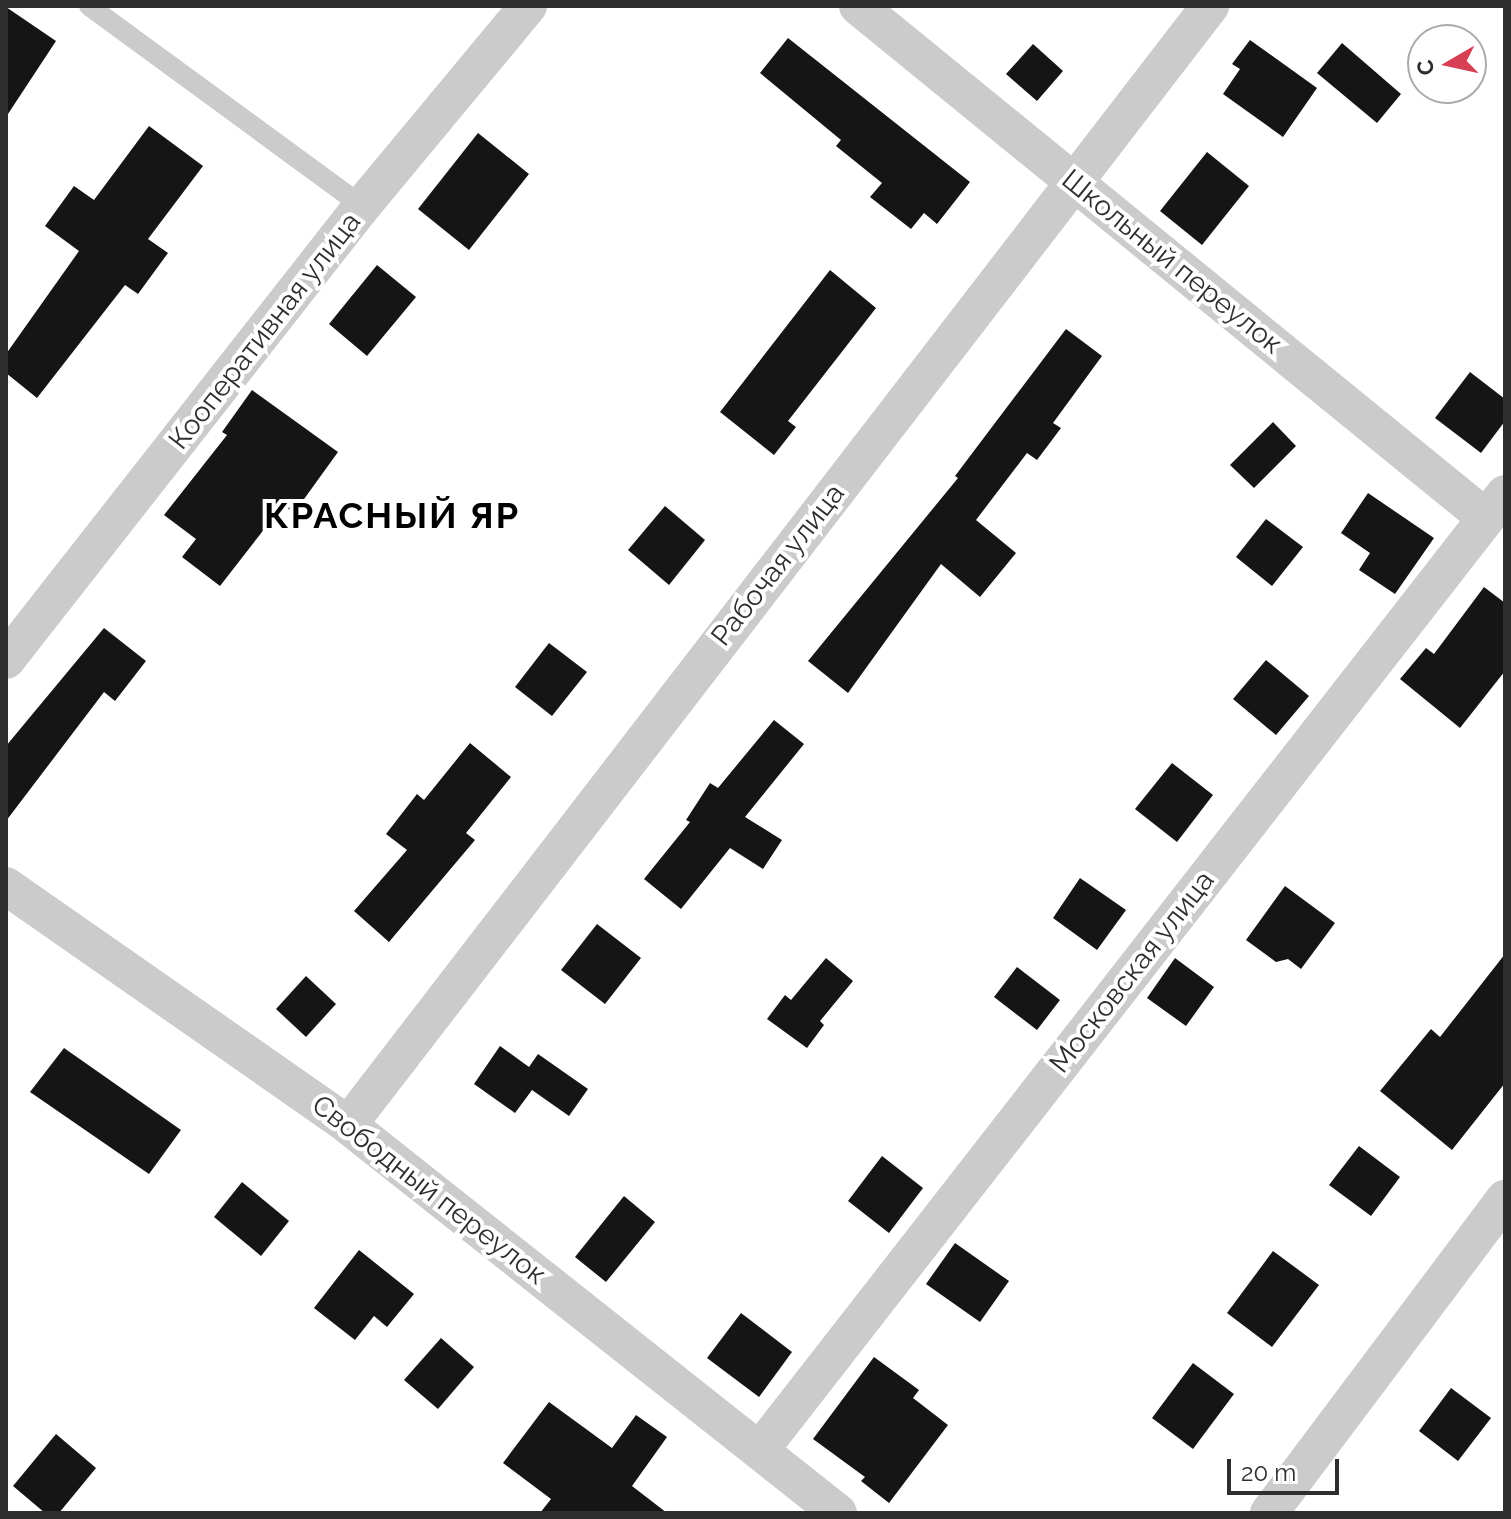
<!DOCTYPE html>
<html>
<head>
<meta charset="utf-8">
<style>
	body { margin:0 }
	#map { position:relative; width:1511px; height:1519px; overflow:hidden; background:#fff; font-family:Raleway,sans-serif }
	div>[style] { position:absolute }
	.building>* { inset:0; background:#151515 }
	.service>* { height:20px; margin:-10px; padding:0 10px; transform-origin:10px; border-radius:10px; background:#cbcbcb }
	.minor>* { height:38px; margin:-19px; padding:0 19px; transform-origin:19px; border-radius:19px; background:#cbcbcb }
	span { translate:-50% -50%; white-space:nowrap; text-align:center; line-height:1.15; -webkit-text-stroke:8px #fff; paint-order:stroke }
	.street-label { font-size:28px; color:#2e2e2e }
	.district-label { font-size:36px; color:#000; font-weight:700; letter-spacing:2px }
	.frame { position:absolute; inset:0; border:8px solid #2e2e2e; pointer-events:none }
	.north { position:absolute; left:1407px; top:24px; width:80px; height:80px; box-sizing:border-box; background:#fff; border:2px solid #ababab; border-radius:50%; rotate:261deg; font-size:22px; font-weight:700; line-height:32px; text-align:center; color:#2e2e2e }
	.north::after { content:''; display:block; margin:auto; width:28px; height:36px; background:#d63f54; clip-path:polygon(50% 0,100% 100%,50% 72%,0 100%) }
	.scale { position:absolute; left:1227px; top:1459px; width:112px; height:36px; box-sizing:border-box; border:4px solid #2e2e2e; border-top:0; padding-left:10px; font-size:24px; line-height:28px; white-space:nowrap; color:#2e2e2e; -webkit-text-stroke:6px #fff; paint-order:stroke }
</style>
</head>
<body>
<div id="map">
	<div class="building">
		<i style="clip-path:polygon(6px 7px,56px 41px,6px 117px)"></i>
		<i style="clip-path:polygon(788px 38px,970px 182px,937px 224px,924px 213px,911px 229px,870px 197px,882px 183px,836px 146px,841px 140px,760px 73px)"></i>
		<i style="clip-path:polygon(1250px 40px,1317px 88px,1283px 137px,1223px 94px,1240px 69px,1232px 64px)"></i>
		<i style="clip-path:polygon(1342px 43px,1401px 94px,1377px 123px,1317px 73px)"></i>
		<i style="clip-path:polygon(1033px 44px,1063px 71px,1037px 101px,1006px 74px)"></i>
		<i style="clip-path:polygon(149px 126px,203px 166px,148px 239px,168px 253px,138px 294px,125px 285px,37px 398px,6px 373px,6px 354px,79px 251px,45px 226px,74px 186px,94px 200px)"></i>
		<i style="clip-path:polygon(478px 133px,529px 174px,469px 250px,418px 209px)"></i>
		<i style="clip-path:polygon(1207px 152px,1249px 186px,1202px 245px,1160px 211px)"></i>
		<i style="clip-path:polygon(377px 265px,416px 297px,367px 356px,329px 324px)"></i>
		<i style="clip-path:polygon(830px 270px,876px 308px,788px 421px,796px 427px,774px 455px,720px 412px)"></i>
		<i style="clip-path:polygon(1066px 329px,1102px 356px,1053px 423px,1061px 428px,1037px 460px,1027px 453px,976px 520px,1016px 553px,980px 597px,941px 564px,848px 693px,808px 661px,958px 478px,955px 476px)"></i>
		<i style="clip-path:polygon(1470px 372px,1505px 399px,1505px 421px,1481px 453px,1435px 418px)"></i>
		<i style="clip-path:polygon(252px 390px,338px 452px,294px 513px,283px 505px,220px 586px,182px 557px,196px 539px,164px 515px,227px 435px,222px 432px)"></i>
		<i style="clip-path:polygon(1273px 422px,1296px 446px,1254px 488px,1230px 465px)"></i>
		<i style="clip-path:polygon(1368px 493px,1434px 538px,1395px 594px,1359px 570px,1370px 553px,1341px 533px)"></i>
		<i style="clip-path:polygon(665px 506px,705px 540px,669px 585px,628px 550px)"></i>
		<i style="clip-path:polygon(1266px 519px,1303px 547px,1272px 586px,1236px 557px)"></i>
		<i style="clip-path:polygon(1484px 587px,1505px 603px,1505px 671px,1460px 728px,1400px 679px,1426px 648px,1434px 654px)"></i>
		<i style="clip-path:polygon(104px 628px,146px 661px,115px 701px,104px 692px,6px 821px,6px 746px)"></i>
		<i style="clip-path:polygon(549px 643px,587px 672px,552px 716px,515px 687px)"></i>
		<i style="clip-path:polygon(1266px 660px,1309px 696px,1276px 735px,1233px 699px)"></i>
		<i style="clip-path:polygon(774px 720px,804px 744px,745px 817px,782px 840px,763px 869px,730px 848px,681px 909px,644px 879px,690px 822px,686px 820px,710px 783px,718px 788px)"></i>
		<i style="clip-path:polygon(470px 743px,511px 777px,466px 833px,475px 840px,389px 942px,354px 911px,407px 850px,386px 834px,417px 794px,424px 800px)"></i>
		<i style="clip-path:polygon(1172px 763px,1213px 795px,1177px 842px,1135px 809px)"></i>
		<i style="clip-path:polygon(1080px 878px,1126px 910px,1097px 950px,1053px 918px)"></i>
		<i style="clip-path:polygon(1285px 886px,1335px 923px,1301px 969px,1288px 959px,1276px 962px,1246px 940px)"></i>
		<i style="clip-path:polygon(597px 924px,641px 958px,605px 1004px,561px 970px)"></i>
		<i style="clip-path:polygon(1505px 954px,1505px 1083px,1452px 1150px,1380px 1091px,1431px 1029px,1440px 1037px)"></i>
		<i style="clip-path:polygon(826px 958px,853px 981px,820px 1021px,824px 1025px,807px 1048px,767px 1019px,785px 995px,791px 1000px)"></i>
		<i style="clip-path:polygon(1175px 958px,1214px 987px,1186px 1026px,1147px 998px)"></i>
		<i style="clip-path:polygon(1017px 967px,1060px 1000px,1037px 1030px,994px 997px)"></i>
		<i style="clip-path:polygon(306px 976px,336px 1004px,306px 1037px,276px 1009px)"></i>
		<i style="clip-path:polygon(500px 1046px,529px 1067px,538px 1054px,588px 1089px,569px 1116px,532px 1090px,515px 1113px,474px 1084px)"></i>
		<i style="clip-path:polygon(64px 1048px,181px 1130px,149px 1174px,30px 1092px)"></i>
		<i style="clip-path:polygon(1359px 1146px,1400px 1177px,1371px 1216px,1329px 1185px)"></i>
		<i style="clip-path:polygon(882px 1156px,923px 1188px,889px 1233px,848px 1201px)"></i>
		<i style="clip-path:polygon(242px 1182px,289px 1221px,261px 1256px,214px 1217px)"></i>
		<i style="clip-path:polygon(624px 1196px,655px 1222px,606px 1282px,575px 1257px)"></i>
		<i style="clip-path:polygon(955px 1243px,1009px 1281px,980px 1322px,926px 1284px)"></i>
		<i style="clip-path:polygon(359px 1250px,414px 1294px,387px 1327px,374px 1316px,355px 1340px,314px 1308px)"></i>
		<i style="clip-path:polygon(1273px 1251px,1319px 1285px,1272px 1347px,1227px 1313px)"></i>
		<i style="clip-path:polygon(741px 1313px,792px 1352px,759px 1397px,707px 1358px)"></i>
		<i style="clip-path:polygon(441px 1338px,474px 1367px,438px 1409px,404px 1380px)"></i>
		<i style="clip-path:polygon(874px 1357px,919px 1390px,913px 1398px,948px 1425px,889px 1503px,861px 1481px,865px 1477px,813px 1439px)"></i>
		<i style="clip-path:polygon(1193px 1363px,1234px 1394px,1193px 1449px,1152px 1418px)"></i>
		<i style="clip-path:polygon(1451px 1388px,1491px 1418px,1458px 1461px,1419px 1431px)"></i>
		<i style="clip-path:polygon(549px 1402px,612px 1448px,636px 1415px,667px 1437px,632px 1486px,667px 1513px,540px 1513px,551px 1499px,503px 1463px)"></i>
		<i style="clip-path:polygon(56px 1434px,96px 1468px,59px 1513px,45px 1513px,13px 1486px)"></i>
	</div>
	<div class="service">
		<i style="left:89px;top:6px;width:338px;rotate:36.2deg"></i>
	</div>
	<div class="minor">
		<i style="left:858px;top:6px;width:810px;rotate:39.19deg"></i>
		<i style="left:6px;top:660px;width:577px;rotate:-51.9deg"></i>
		<i style="left:362px;top:206px;width:260px;rotate:-50.3deg"></i>
		<i style="left:6px;top:886px;width:417px;rotate:34.9deg"></i>
		<i style="left:348px;top:1125px;width:625px;rotate:38.37deg"></i>
		<i style="left:348px;top:1125px;width:1413px;rotate:-52.39deg"></i>
		<i style="left:760px;top:1450px;width:1212px;rotate:-52.07deg"></i>
		<i style="left:1269px;top:1513px;width:393px;rotate:-53.1deg"></i>
	</div>
	<div class="street-label">
		<span style="left:1172px;top:262px;rotate:39deg">Школьный переулок</span>
		<span style="left:265px;top:331px;rotate:-52deg">Кооперативная улица</span>
		<span style="left:778px;top:565px;rotate:-52deg">Рабочая улица</span>
		<span style="left:1132px;top:972px;rotate:-52deg">Московская улица</span>
		<span style="left:429px;top:1190px;rotate:38deg">Свободный переулок</span>
	</div>
	<div class="district-label">
		<span style="left:392px;top:516px">КРАСНЫЙ ЯР</span>
	</div>
	<div class="frame"></div>
	<div class="north">С</div>
	<div class="scale">20 m</div>
</div>
</body>
</html>
